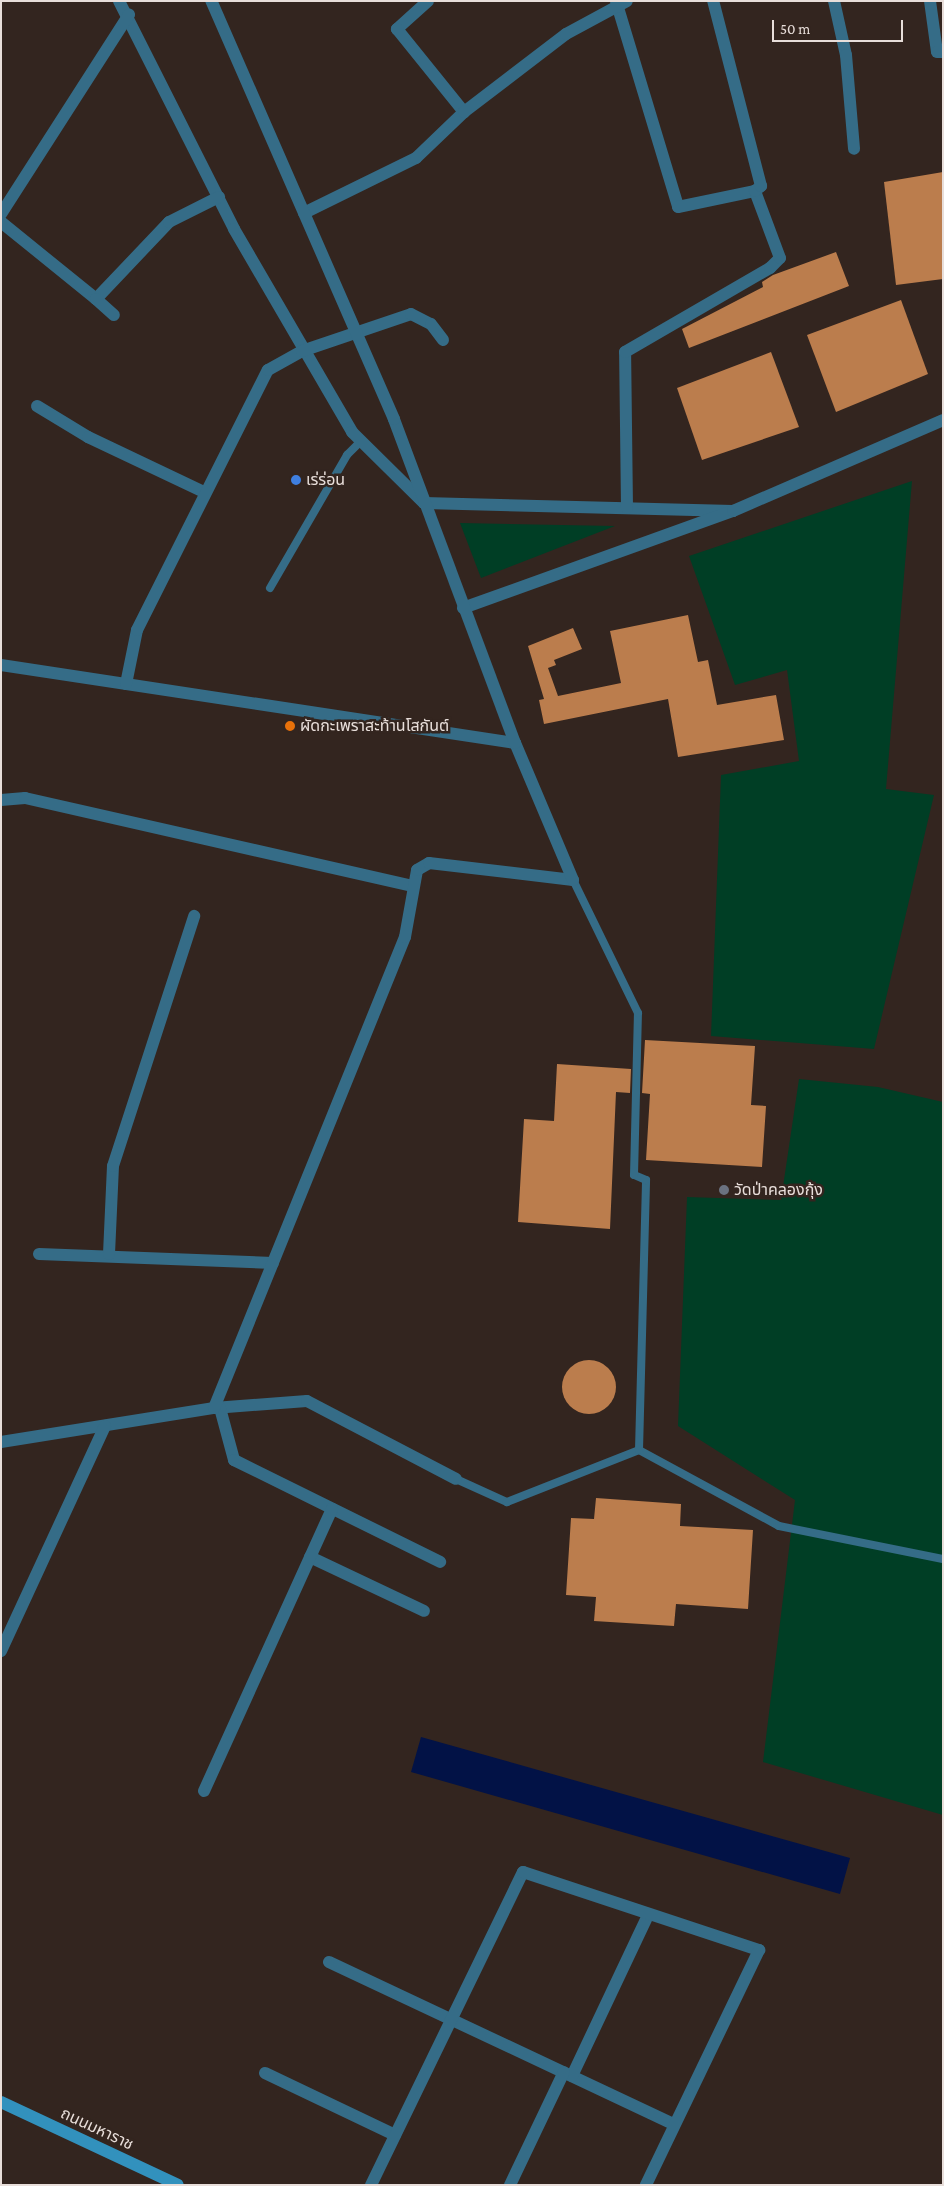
<!DOCTYPE html>
<html>
<head>
<meta charset="utf-8">
<style>
	body { margin:0 }
	#map { position:relative; width:944px; height:2186px; overflow:hidden; background:#33251f; font-family:"Crimson Pro","Noto Sans Thai",serif }
	div>[style] { position:absolute }
	.green>* { inset:0; background:#003e25 }
	.water>* { inset:0; background:#021246 }
	.building>* { inset:0; background:#bb7d4d }
	.round { border-radius:50% }
	.lane>* { height:8px; margin:-4px; padding:0 4px; transform-origin:4px; border-radius:4px; background:#356c87 }
	.street>* { height:12px; margin:-6px; padding:0 6px; transform-origin:6px; border-radius:6px; background:#356c87 }
	.secondary>* { height:12px; margin:-6px; padding:0 6px; transform-origin:6px; border-radius:6px; background:#3291bd }
	.dots>* { width:14px; height:14px; translate:-50% -50%; box-sizing:border-box; border:2px solid #33251f; border-radius:50% }
	span { translate:-50% -50%; white-space:nowrap; text-align:center; line-height:1.15; -webkit-text-stroke:5px #33251f; paint-order:stroke }
	.poi-label { font-size:16px; color:#e8deda }
	.left { translate:0 -50%; text-align:left }
	.street-label { font-size:16px; color:#e8deda }
	.frame { position:absolute; inset:0; border:2px solid #e8deda; pointer-events:none }
	.scale { position:absolute; left:772px; top:20px; width:131px; height:22px; box-sizing:border-box; border:2px solid #e8deda; border-top:0; padding-left:6px; font-size:15px; line-height:18px; white-space:nowrap; color:#e8deda; -webkit-text-stroke:4px #33251f; paint-order:stroke }
</style>
</head>
<body>
<div id="map">
	<div class="green">
		<i style="clip-path:polygon(912px 481px,886px 789px,934px 795px,874px 1049px,711px 1036px,721px 775px,799px 761px,787px 670px,735px 685px,689px 556px)"></i>
		<i style="clip-path:polygon(460px 523px,615px 526px,481px 578px)"></i>
		<i style="clip-path:polygon(799px 1079px,878px 1087px,943px 1102px,943px 1815px,763px 1762px,795px 1500px,678px 1426px,687px 1197px,781px 1200px)"></i>
	</div>
	<div class="water">
		<i style="clip-path:polygon(421px 1737px,850px 1858px,840px 1894px,411px 1772px)"></i>
	</div>
	<div class="building">
		<i style="clip-path:polygon(943px 172px,943px 279px,896px 285px,884px 182px)"></i>
		<i style="clip-path:polygon(836px 252px,849px 286px,689px 348px,682px 329px,763px 287px,762px 282px,773px 275px)"></i>
		<i style="clip-path:polygon(901px 300px,928px 374px,836px 412px,807px 335px)"></i>
		<i style="clip-path:polygon(771px 352px,799px 427px,702px 460px,677px 388px)"></i>
		<i style="clip-path:polygon(688px 615px,698px 662px,708px 660px,717px 705px,776px 695px,784px 740px,678px 757px,668px 699px,544px 724px,539px 700px,544px 699px,528px 646px,573px 628px,582px 649px,554px 660px,556px 665px,548px 668px,558px 696px,621px 683px,610px 631px)"></i>
		<i style="clip-path:polygon(645px 1040px,755px 1046px,751px 1105px,766px 1106px,762px 1167px,646px 1160px,650px 1094px,642px 1093px)"></i>
		<i style="clip-path:polygon(557px 1064px,631px 1069px,630px 1093px,616px 1092px,610px 1229px,518px 1222px,524px 1119px,554px 1121px)"></i>
		<i class="round" style="left:562px;top:1360px;width:54px;height:54px"></i>
		<i style="clip-path:polygon(596px 1498px,681px 1504px,680px 1526px,753px 1530px,748px 1609px,676px 1604px,674px 1626px,594px 1621px,596px 1597px,566px 1595px,571px 1518px,594px 1519px)"></i>
	</div>
	<div class="lane">
		<i style="left:270px;top:588px;width:154px;rotate:-59.9deg"></i>
		<i style="left:347px;top:455px;width:20px;rotate:-45deg"></i>
		<i style="left:639px;top:1450px;width:159px;rotate:28.5deg"></i>
		<i style="left:779px;top:1526px;width:167px;rotate:11.4deg"></i>
		<i style="left:456px;top:1479px;width:56px;rotate:24.3deg"></i>
		<i style="left:507px;top:1502px;width:142px;rotate:-21.5deg"></i>
		<i style="left:639px;top:1450px;width:270px;rotate:-88.5deg"></i>
		<i style="left:646px;top:1180px;width:13px;rotate:-157deg"></i>
		<i style="left:634px;top:1175px;width:162px;rotate:-88.6deg"></i>
		<i style="left:638px;top:1013px;width:148px;rotate:-116deg"></i>
	</div>
	<div class="street">
		<i style="left:119px;top:1px;width:255px;rotate:63.2deg"></i>
		<i style="left:234px;top:229px;width:235px;rotate:59.8deg"></i>
		<i style="left:352px;top:432px;width:101px;rotate:44.6deg"></i>
		<i style="left:424px;top:503px;width:309px;rotate:1.5deg"></i>
		<i style="left:428px;top:1px;width:42px;rotate:137.9deg"></i>
		<i style="left:397px;top:29px;width:107px;rotate:51.1deg"></i>
		<i style="left:616px;top:1px;width:215px;rotate:73.2deg"></i>
		<i style="left:678px;top:207px;width:79px;rotate:-11.7deg"></i>
		<i style="left:834px;top:1px;width:55px;rotate:77.5deg"></i>
		<i style="left:846px;top:55px;width:94px;rotate:85.1deg"></i>
		<i style="left:930px;top:1px;width:51px;rotate:82.2deg"></i>
		<i style="left:937px;top:52px;width:6px"></i>
		<i style="left:304px;top:213px;width:125px;rotate:-26.2deg"></i>
		<i style="left:416px;top:158px;width:66px;rotate:-43.8deg"></i>
		<i style="left:464px;top:112px;width:128px;rotate:-37.4deg"></i>
		<i style="left:566px;top:34px;width:69px;rotate:-28.4deg"></i>
		<i style="left:1px;top:214px;width:237px;rotate:-57.3deg"></i>
		<i style="left:1px;top:222px;width:122px;rotate:39deg"></i>
		<i style="left:96px;top:299px;width:106px;rotate:-46.5deg"></i>
		<i style="left:169px;top:222px;width:56px;rotate:-26.6deg"></i>
		<i style="left:96px;top:299px;width:24px;rotate:42deg"></i>
		<i style="left:37px;top:406px;width:60px;rotate:31.3deg"></i>
		<i style="left:88px;top:437px;width:128px;rotate:25.4deg"></i>
		<i style="left:627px;top:508px;width:156px;rotate:-90.7deg"></i>
		<i style="left:625px;top:352px;width:168px;rotate:-30.1deg"></i>
		<i style="left:770px;top:268px;width:14px;rotate:-45deg"></i>
		<i style="left:780px;top:258px;width:72px;rotate:-110.5deg"></i>
		<i style="left:755px;top:191px;width:8px;rotate:-40deg"></i>
		<i style="left:761px;top:186px;width:191px;rotate:-104.5deg"></i>
		<i style="left:463px;top:608px;width:287px;rotate:-19.8deg"></i>
		<i style="left:733px;top:511px;width:229px;rotate:-23.4deg"></i>
		<i style="left:1px;top:665px;width:520px;rotate:8.63deg"></i>
		<i style="left:126px;top:684px;width:55px;rotate:-78.5deg"></i>
		<i style="left:137px;top:630px;width:291px;rotate:-63.3deg"></i>
		<i style="left:268px;top:370px;width:39px;rotate:-29deg"></i>
		<i style="left:302px;top:351px;width:115px;rotate:-18.7deg"></i>
		<i style="left:411px;top:314px;width:22px;rotate:27deg"></i>
		<i style="left:431px;top:324px;width:20px;rotate:53deg"></i>
		<i style="left:1px;top:800px;width:24px;rotate:-5deg"></i>
		<i style="left:25px;top:798px;width:398px;rotate:12.8deg"></i>
		<i style="left:39px;top:1254px;width:234px;rotate:2.2deg"></i>
		<i style="left:109px;top:1254px;width:88px;rotate:-87.4deg"></i>
		<i style="left:113px;top:1166px;width:263px;rotate:-72deg"></i>
		<i style="left:214px;top:1408px;width:93px;rotate:-4.3deg"></i>
		<i style="left:307px;top:1401px;width:168px;rotate:27.6deg"></i>
		<i style="left:220px;top:1408px;width:54px;rotate:74.9deg"></i>
		<i style="left:234px;top:1460px;width:230px;rotate:26.3deg"></i>
		<i style="left:1px;top:1442px;width:216px;rotate:-9.1deg"></i>
		<i style="left:214px;top:1408px;width:508px;rotate:-67.93deg"></i>
		<i style="left:405px;top:937px;width:68px;rotate:-79.8deg"></i>
		<i style="left:417px;top:870px;width:14px;rotate:-30deg"></i>
		<i style="left:429px;top:863px;width:145px;rotate:6.7deg"></i>
		<i style="left:573px;top:880px;width:149px;rotate:-112.9deg"></i>
		<i style="left:515px;top:743px;width:346px;rotate:-110.5deg"></i>
		<i style="left:394px;top:419px;width:456px;rotate:-113.6deg"></i>
		<i style="left:310px;top:1557px;width:126px;rotate:25.3deg"></i>
		<i style="left:1px;top:1651px;width:248px;rotate:-65.2deg"></i>
		<i style="left:204px;top:1791px;width:310px;rotate:-65.6deg"></i>
		<i style="left:329px;top:1962px;width:381px;rotate:25.2deg"></i>
		<i style="left:265px;top:2073px;width:144px;rotate:25.5deg"></i>
		<i style="left:572px;top:2076px;width:176px;rotate:-64.7deg"></i>
		<i style="left:371px;top:2185px;width:348px;rotate:-64.1deg"></i>
		<i style="left:523px;top:1872px;width:249px;rotate:18.3deg"></i>
		<i style="left:759px;top:1950px;width:261px;rotate:115.7deg"></i>
		<i style="left:510px;top:2185px;width:125px;rotate:-64.5deg"></i>
	</div>
	<div class="secondary">
		<i style="left:1px;top:2102px;width:195px;rotate:25.1deg"></i>
	</div>
	<div class="dots">
		<i style="left:296px;top:480px;background:#3f7fe0"></i>
		<i style="left:290px;top:726px;background:#e8710a"></i>
		<i style="left:724px;top:1190px;background:#6b7280"></i>
	</div>
	<div class="poi-label">
		<span class="left" style="left:306px;top:480px">เร่ร่อน</span>
		<span class="left" style="left:300px;top:726px">ผัดกะเพราสะท้านโสกันต์</span>
		<span class="left" style="left:734px;top:1190px">วัดป่าคลองกุ้ง</span>
	</div>
	<div class="street-label">
		<span style="left:97px;top:2129px;rotate:25deg">ถนนมหาราช</span>
	</div>
	<div class="frame"></div>
	<div class="scale">50 m</div>
</div>
</body>
</html>
